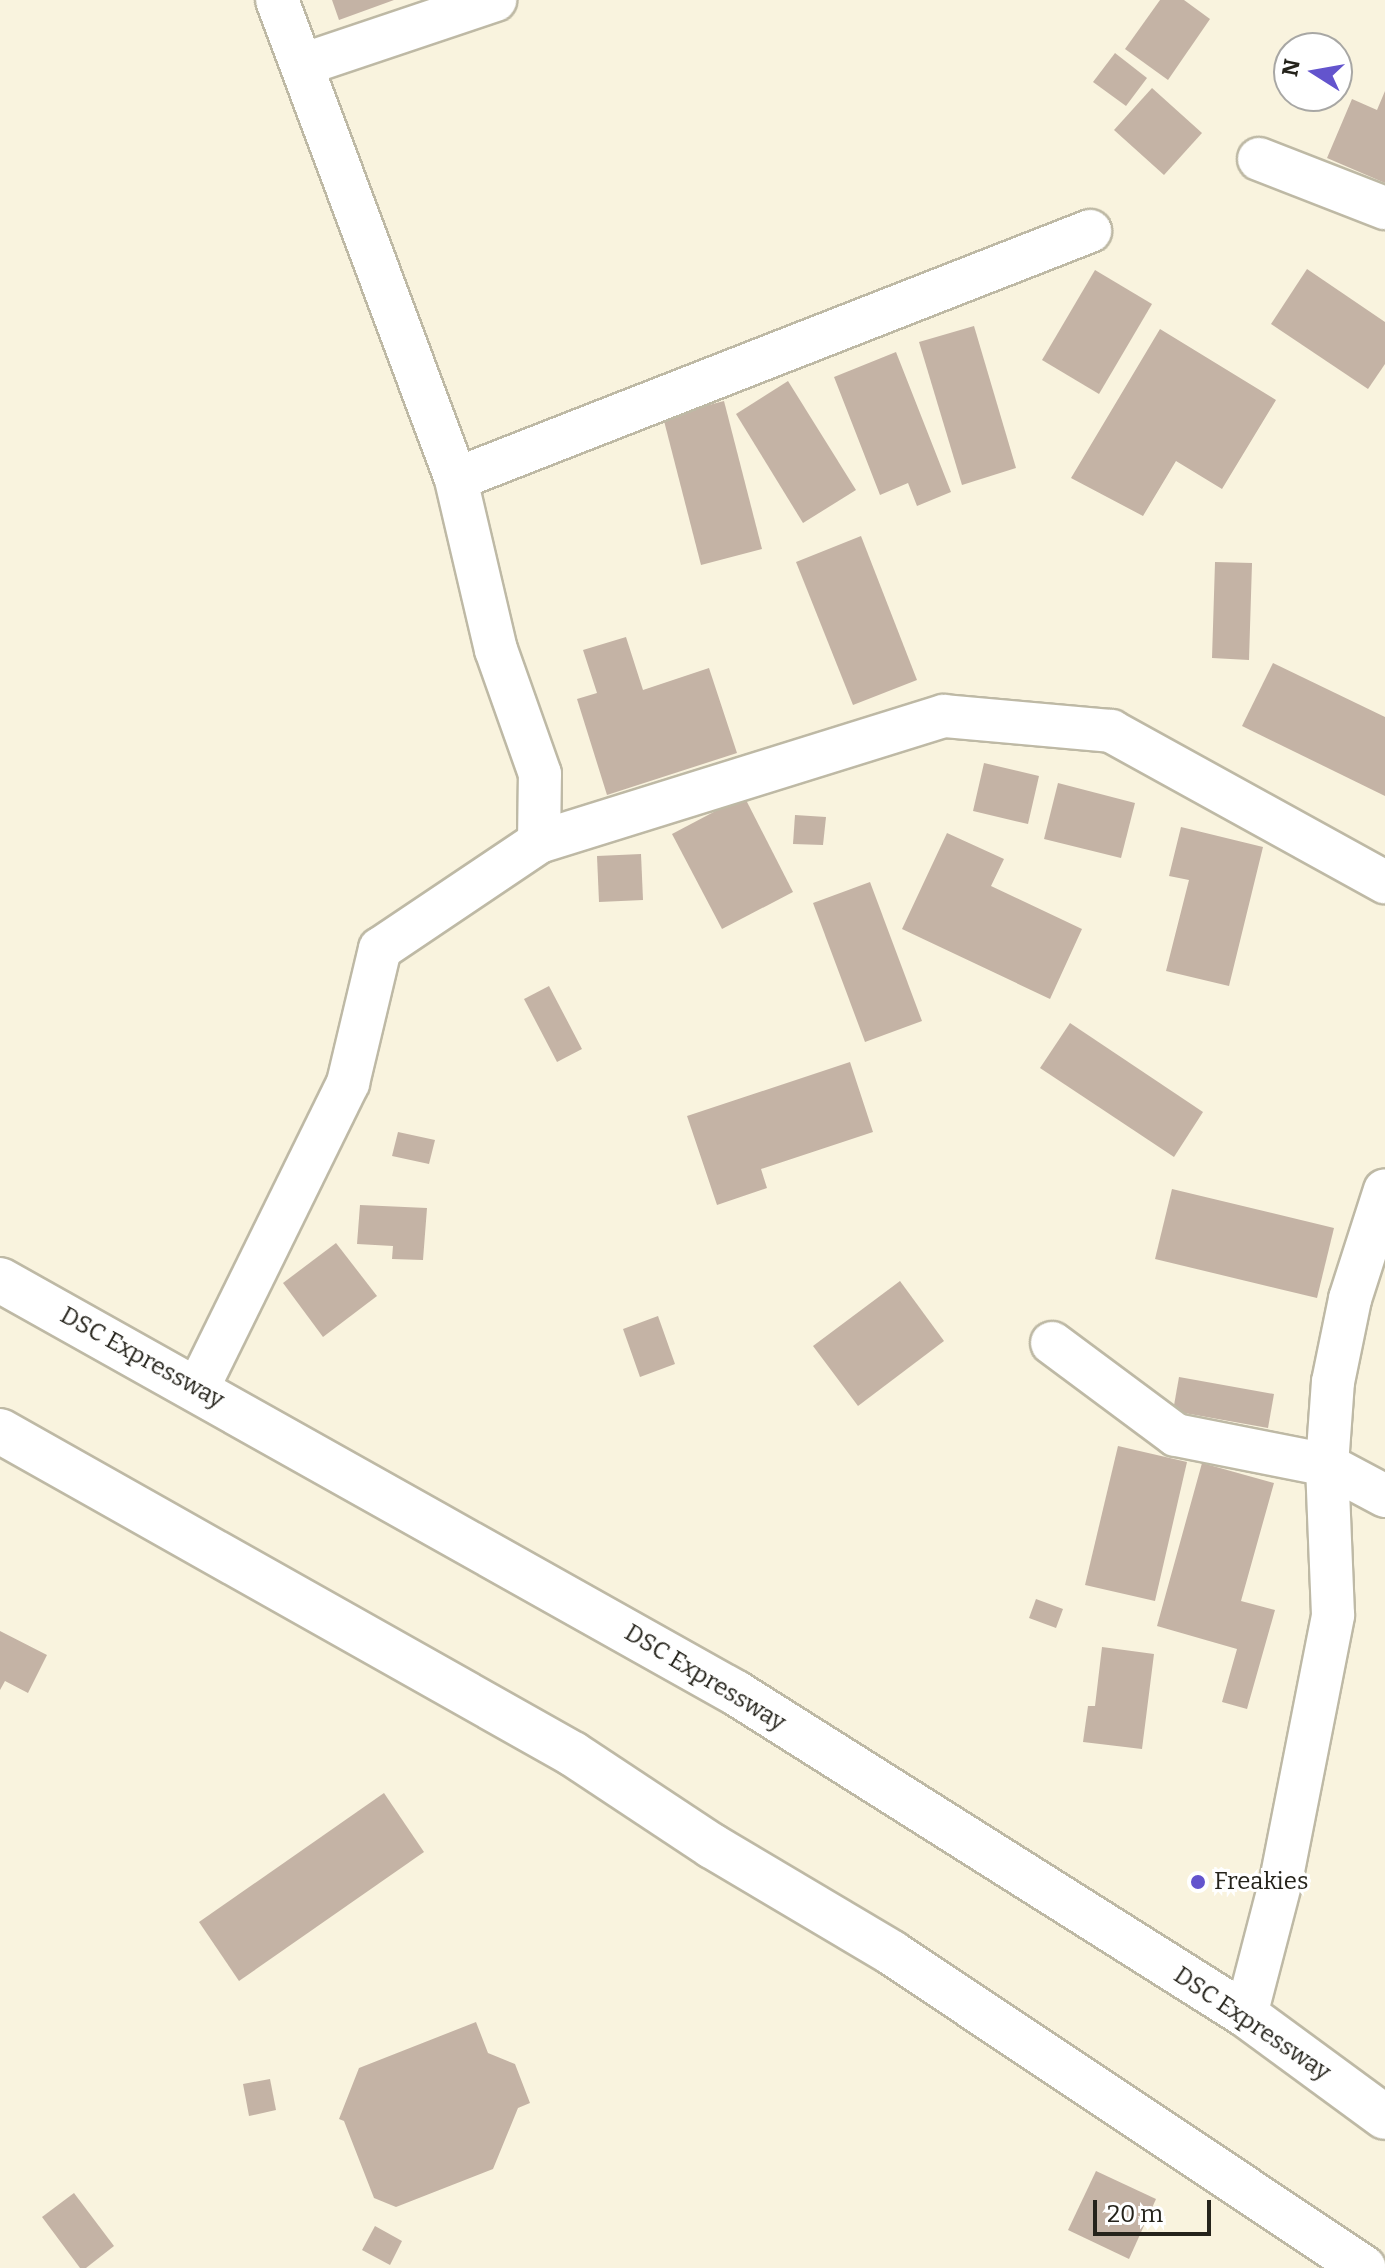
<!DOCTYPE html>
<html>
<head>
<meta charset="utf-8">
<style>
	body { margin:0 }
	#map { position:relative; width:1385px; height:2268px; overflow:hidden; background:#f9f3de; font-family:Bitter,serif }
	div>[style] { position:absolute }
	.building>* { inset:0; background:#c4b3a5 }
	.roads { filter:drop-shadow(2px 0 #beb9a5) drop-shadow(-2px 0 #beb9a5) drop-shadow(0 2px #beb9a5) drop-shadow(0 -2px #beb9a5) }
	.minor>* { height:42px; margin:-21px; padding:0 21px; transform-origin:21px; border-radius:21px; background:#fff }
	.primary>* { height:44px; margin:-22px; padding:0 22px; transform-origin:22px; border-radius:22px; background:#fff }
	.dots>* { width:22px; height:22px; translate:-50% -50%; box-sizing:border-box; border:4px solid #fff; border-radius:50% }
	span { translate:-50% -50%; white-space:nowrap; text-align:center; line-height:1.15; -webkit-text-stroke:6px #fff; paint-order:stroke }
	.street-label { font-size:24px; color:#25231b }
	.poi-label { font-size:24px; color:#25231b }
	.left { translate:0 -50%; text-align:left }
	.north { position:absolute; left:1273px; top:32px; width:80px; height:80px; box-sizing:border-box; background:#fff; border:2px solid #a8a7a4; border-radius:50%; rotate:281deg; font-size:22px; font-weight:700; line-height:32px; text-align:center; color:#25231b }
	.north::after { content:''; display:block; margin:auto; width:28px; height:36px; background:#6354cd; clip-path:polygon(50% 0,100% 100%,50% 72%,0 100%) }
	.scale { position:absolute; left:1093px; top:2200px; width:118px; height:36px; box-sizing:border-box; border:4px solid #25231b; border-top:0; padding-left:10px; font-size:24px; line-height:28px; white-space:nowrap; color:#25231b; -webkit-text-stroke:6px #fff; paint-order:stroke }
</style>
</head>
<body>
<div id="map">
	<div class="building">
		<i style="clip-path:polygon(332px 0,394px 0,339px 20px)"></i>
		<i style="clip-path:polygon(1160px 0,1184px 0,1210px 19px,1168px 80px,1125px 49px)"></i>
		<i style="clip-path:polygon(1115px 53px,1147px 78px,1126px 106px,1093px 82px)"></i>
		<i style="clip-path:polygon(1152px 88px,1202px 133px,1164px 175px,1114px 130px)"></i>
		<i style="clip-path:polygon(1385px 91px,1385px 183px,1327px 158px,1352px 99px,1377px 110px)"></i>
		<i style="clip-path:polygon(1307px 269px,1385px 322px,1385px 364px,1368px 389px,1271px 324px)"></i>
		<i style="clip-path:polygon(1095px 270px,1152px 304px,1099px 394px,1042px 360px)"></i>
		<i style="clip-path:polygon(974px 326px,1016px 468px,962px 485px,919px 342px)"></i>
		<i style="clip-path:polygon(1160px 329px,1276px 400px,1222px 489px,1176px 461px,1143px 516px,1071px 478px)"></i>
		<i style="clip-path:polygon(896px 352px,951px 492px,917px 506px,908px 483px,880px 495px,834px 377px)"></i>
		<i style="clip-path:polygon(788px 381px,856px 490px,803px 523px,736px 414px)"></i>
		<i style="clip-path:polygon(724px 401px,762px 549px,701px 565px,663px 417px)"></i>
		<i style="clip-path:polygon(861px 536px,917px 680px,853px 705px,796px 562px)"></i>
		<i style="clip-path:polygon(1215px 562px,1252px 563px,1249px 660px,1212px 658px)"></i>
		<i style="clip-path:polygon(626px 637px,643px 690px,709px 668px,737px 753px,607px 795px,577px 699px,597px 693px,583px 650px)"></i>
		<i style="clip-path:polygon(1273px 663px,1385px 717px,1385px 796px,1242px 726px)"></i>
		<i style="clip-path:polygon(984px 763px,1039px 776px,1028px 824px,973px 811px)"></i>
		<i style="clip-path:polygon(1058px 783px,1135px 803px,1121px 858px,1044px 839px)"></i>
		<i style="clip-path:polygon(744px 796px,793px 892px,722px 929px,672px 834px)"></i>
		<i style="clip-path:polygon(795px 815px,826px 817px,823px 845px,793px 844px)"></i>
		<i style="clip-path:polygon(1181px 827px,1263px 847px,1229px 986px,1166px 971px,1189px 880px,1169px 876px)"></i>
		<i style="clip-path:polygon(947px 833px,1004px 859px,991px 886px,1082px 929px,1050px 999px,902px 929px)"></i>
		<i style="clip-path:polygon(641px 854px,643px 900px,599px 902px,597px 856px)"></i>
		<i style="clip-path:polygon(870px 882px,922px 1021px,865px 1042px,813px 903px)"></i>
		<i style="clip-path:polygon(549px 986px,582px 1049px,557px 1062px,524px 999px)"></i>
		<i style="clip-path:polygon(1070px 1023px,1203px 1112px,1174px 1157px,1040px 1068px)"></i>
		<i style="clip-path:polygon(850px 1062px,873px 1132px,761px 1169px,767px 1188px,717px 1205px,687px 1116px)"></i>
		<i style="clip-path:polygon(398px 1132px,435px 1140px,429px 1164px,392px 1156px)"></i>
		<i style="clip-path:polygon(1172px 1189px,1334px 1228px,1317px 1298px,1155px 1259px)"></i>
		<i style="clip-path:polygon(360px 1205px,427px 1208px,423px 1260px,392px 1259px,393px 1246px,357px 1244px)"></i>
		<i style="clip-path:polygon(336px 1243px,377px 1296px,323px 1337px,283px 1283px)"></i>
		<i style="clip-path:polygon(900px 1281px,944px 1341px,858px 1406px,813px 1346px)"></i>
		<i style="clip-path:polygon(658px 1316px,675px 1364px,640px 1377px,623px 1329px)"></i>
		<i style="clip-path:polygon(1179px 1377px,1274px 1394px,1268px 1428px,1173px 1411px)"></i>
		<i style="clip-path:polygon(1118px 1446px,1187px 1462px,1155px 1601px,1085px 1585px)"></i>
		<i style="clip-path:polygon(1202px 1463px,1274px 1483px,1241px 1601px,1275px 1610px,1247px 1709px,1222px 1702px,1237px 1649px,1157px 1626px)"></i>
		<i style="clip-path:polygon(1036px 1599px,1063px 1609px,1056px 1628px,1029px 1618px)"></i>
		<i style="clip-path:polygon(0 1631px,47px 1655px,28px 1693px,5px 1681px,0 1690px)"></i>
		<i style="clip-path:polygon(1102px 1647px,1154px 1654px,1142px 1749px,1083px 1742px,1088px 1706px,1095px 1706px)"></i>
		<i style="clip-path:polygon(384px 1793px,424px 1852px,239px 1981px,199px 1922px)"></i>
		<i style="clip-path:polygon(476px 2022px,488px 2053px,515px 2064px,530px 2103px,518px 2108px,493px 2169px,396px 2207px,374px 2198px,344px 2121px,339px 2119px,359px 2068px)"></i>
		<i style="clip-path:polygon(270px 2079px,276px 2110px,249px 2116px,243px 2084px)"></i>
		<i style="clip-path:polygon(1096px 2171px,1156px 2199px,1129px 2259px,1068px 2230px)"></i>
		<i style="clip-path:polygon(74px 2193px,114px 2246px,86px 2268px,80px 2268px,42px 2217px)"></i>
		<i style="clip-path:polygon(375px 2226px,402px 2241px,390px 2265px,362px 2250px)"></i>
	</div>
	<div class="roads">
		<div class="minor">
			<i style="left:302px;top:65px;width:204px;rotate:-18.6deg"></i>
			<i style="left:1259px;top:159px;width:135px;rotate:21.3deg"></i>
			<i style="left:456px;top:479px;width:681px;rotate:-21.36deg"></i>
			<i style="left:539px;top:842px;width:424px;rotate:-17.3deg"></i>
			<i style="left:944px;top:716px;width:168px;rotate:5.1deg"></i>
			<i style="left:1111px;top:731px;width:313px;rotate:28.9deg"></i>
			<i style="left:1052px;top:1343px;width:154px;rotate:36.6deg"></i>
			<i style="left:1176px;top:1435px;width:154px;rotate:11.2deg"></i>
			<i style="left:1327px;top:1465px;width:66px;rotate:28.1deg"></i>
			<i style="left:198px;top:1388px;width:340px;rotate:-63.8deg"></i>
			<i style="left:348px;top:1083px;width:138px;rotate:-76.6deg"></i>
			<i style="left:380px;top:949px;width:192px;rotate:-33.9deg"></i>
			<i style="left:539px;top:842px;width:68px;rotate:-89.2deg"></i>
			<i style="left:540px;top:774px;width:132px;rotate:-109.5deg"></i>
			<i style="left:496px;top:650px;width:176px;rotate:-103.2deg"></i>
			<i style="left:456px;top:479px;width:511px;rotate:-110.49deg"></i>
			<i style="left:1246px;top:2015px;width:138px;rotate:-75.4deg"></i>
			<i style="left:1281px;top:1881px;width:271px;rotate:-78.9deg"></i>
			<i style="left:1333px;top:1615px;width:150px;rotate:-92.3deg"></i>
			<i style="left:1327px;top:1465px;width:83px;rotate:-85.9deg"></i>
			<i style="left:1333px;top:1382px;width:85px;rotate:-78.4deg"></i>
			<i style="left:1350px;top:1299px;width:114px;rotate:-72.2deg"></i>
		</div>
		<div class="primary">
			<i style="left:0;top:1280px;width:844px;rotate:29.3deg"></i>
			<i style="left:736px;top:1693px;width:603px;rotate:32.27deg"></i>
			<i style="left:1246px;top:2015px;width:172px;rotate:36.3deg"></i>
			<i style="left:0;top:1431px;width:658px;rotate:29.41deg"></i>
			<i style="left:573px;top:1754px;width:167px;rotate:33.5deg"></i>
			<i style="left:712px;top:1846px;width:209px;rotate:30.7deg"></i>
			<i style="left:892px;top:1953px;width:567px;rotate:33.72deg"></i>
		</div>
	</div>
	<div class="dots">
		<i style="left:1198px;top:1882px;background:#6354cd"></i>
	</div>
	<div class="street-label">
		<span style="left:142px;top:1358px;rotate:29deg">DSC Expressway</span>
		<span style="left:705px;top:1678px;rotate:31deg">DSC Expressway</span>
		<span style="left:1252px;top:2024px;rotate:34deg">DSC Expressway</span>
	</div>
	<div class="poi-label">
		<span class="left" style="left:1214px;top:1882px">Freakies</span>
	</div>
	<div class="north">N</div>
	<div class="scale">20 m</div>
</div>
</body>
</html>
